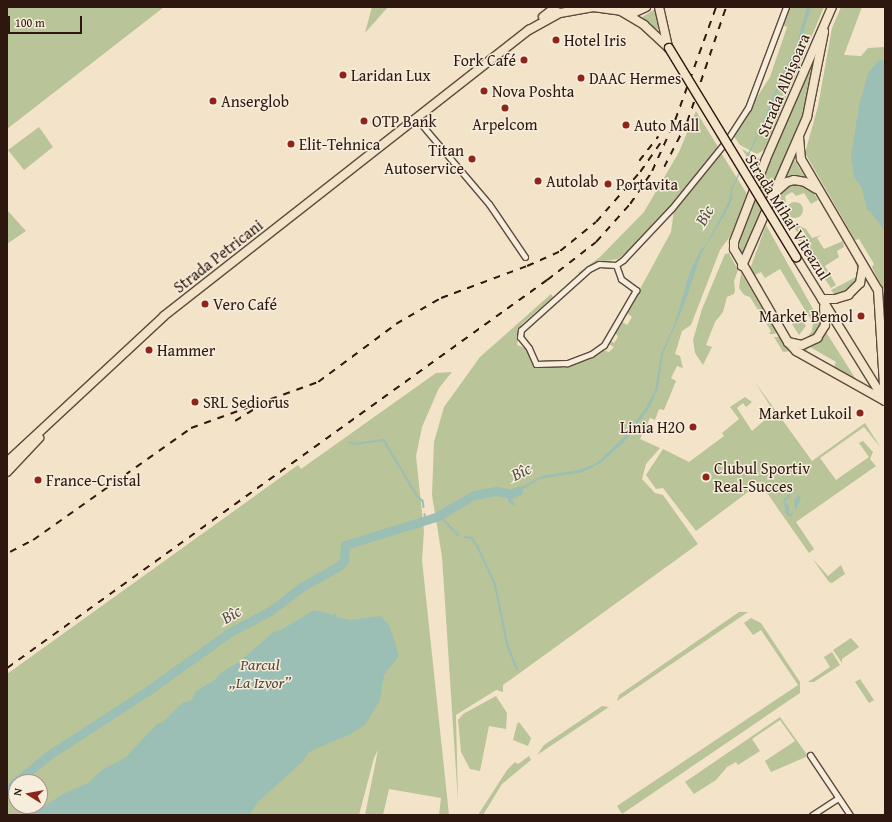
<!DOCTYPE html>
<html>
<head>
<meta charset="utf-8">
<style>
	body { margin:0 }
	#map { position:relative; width:892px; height:822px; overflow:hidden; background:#f3e3c9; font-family:"Gentium Book Plus",serif }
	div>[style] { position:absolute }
	.green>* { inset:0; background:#b9c498 }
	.round { border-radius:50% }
	.water>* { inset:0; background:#9bbeb5 }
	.stream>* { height:1.5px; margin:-0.75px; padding:0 0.75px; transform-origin:0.75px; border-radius:0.75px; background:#9bbeb5 }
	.river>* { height:9px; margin:-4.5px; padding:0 4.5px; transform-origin:4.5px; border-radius:4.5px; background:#9bbeb5 }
	.roads { filter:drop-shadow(1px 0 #5e4a3d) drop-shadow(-1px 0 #5e4a3d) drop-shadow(0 1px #5e4a3d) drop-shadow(0 -1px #5e4a3d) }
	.street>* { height:5px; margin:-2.5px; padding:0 2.5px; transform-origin:2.5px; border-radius:2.5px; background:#f7eddc }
	.primary>* { height:8px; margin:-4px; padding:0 4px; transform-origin:4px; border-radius:4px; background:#f3e3c9 }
	.rail>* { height:1.5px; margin-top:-0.75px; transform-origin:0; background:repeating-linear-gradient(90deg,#2d170e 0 7px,transparent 0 14px) }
	.bridges { filter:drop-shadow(1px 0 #2d170e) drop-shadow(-1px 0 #2d170e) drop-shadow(0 1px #2d170e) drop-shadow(0 -1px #2d170e) }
	.primary-bridge>* { height:8px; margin:-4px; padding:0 4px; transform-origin:4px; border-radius:4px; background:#f3e3c9 }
	.dots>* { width:11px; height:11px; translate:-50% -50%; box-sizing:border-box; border:2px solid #f7eddc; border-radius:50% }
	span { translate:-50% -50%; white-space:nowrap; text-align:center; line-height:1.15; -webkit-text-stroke:3px #f7eddc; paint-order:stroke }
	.poi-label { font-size:16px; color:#2d170e }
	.left { translate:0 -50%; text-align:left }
	.right { translate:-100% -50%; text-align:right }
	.street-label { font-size:16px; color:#2d170e }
	.park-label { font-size:16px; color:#574b37; font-style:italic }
	.water-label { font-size:17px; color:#545148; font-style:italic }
	.frame { position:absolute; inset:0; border:8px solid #2d170e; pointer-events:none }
	.north { position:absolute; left:8px; top:774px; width:40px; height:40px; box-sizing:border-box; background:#f7eddc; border:1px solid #a6978a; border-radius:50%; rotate:281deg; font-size:11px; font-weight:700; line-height:16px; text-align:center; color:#2d170e }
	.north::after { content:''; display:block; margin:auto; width:14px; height:18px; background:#8f2418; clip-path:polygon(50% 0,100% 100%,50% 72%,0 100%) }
	.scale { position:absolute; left:8px; top:16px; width:74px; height:18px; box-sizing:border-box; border:2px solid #2d170e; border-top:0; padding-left:5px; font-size:12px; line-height:14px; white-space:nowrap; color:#2d170e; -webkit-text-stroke:3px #f7eddc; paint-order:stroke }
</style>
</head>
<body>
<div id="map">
	<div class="green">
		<i style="clip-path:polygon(7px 7px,164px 7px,7px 129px)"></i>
		<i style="clip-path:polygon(372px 7px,388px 7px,365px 33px)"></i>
		<i style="clip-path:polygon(788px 7px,824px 7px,764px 150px,757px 154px,740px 145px,733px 135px,770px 77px,787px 27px,782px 25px)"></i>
		<i style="clip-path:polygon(841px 7px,862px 7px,844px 55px,861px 56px,868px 48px,885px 47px,885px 293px,872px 267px,874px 264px,859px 239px,855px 240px,805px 153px,818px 106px,832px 28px)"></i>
		<i style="clip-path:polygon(655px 9px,659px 28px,656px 29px,641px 18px)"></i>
		<i style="clip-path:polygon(813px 56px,806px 104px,800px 122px,759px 221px,743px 253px,740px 253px,737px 243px)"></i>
		<i style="clip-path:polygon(696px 111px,718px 147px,664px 215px,633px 247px,618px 259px,598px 262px,583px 273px,578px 273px,600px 257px,644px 212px,679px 152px)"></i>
		<i style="clip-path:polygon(39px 127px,53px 147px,24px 170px,8px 150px)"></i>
		<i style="clip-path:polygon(742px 149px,760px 159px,756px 172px)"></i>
		<i style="clip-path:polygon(720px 151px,747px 194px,731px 235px,720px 250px,691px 325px,682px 331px,675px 354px,680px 356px,683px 368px,677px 366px,671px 378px,676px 381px,664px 410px,659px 409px,655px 420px,650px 418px,640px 439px,660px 448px,646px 464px,642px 479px,655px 493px,663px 495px,698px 544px,503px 685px,503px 692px,496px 690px,456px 715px,458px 802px,442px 557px,432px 495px,434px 442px,444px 407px,480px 357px,551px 294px,553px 297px,522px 324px,518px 332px,517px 345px,528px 349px,535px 368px,560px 367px,582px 361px,603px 350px,609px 352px,614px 347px,609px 344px,611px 341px,614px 343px,618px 337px,615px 332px,621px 321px,627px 325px,632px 317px,627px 313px,671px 232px,674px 210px)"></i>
		<i style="clip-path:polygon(794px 159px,806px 179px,785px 180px)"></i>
		<i style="clip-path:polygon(794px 182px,811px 188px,818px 200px,811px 204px,804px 193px,796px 196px,792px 192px,785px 196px,786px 203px,782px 203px,780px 197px,785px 186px)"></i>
		<i class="round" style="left:787px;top:202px;width:16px;height:16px"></i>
		<i style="clip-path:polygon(776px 205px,787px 220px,806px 229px,812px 238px,822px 235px,817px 238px,824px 249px,843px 241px,844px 247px,837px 251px,839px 257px,825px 266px,836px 285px,831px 288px,795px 235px,798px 234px,794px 227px,789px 225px)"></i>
		<i style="clip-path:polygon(7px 210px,26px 231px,7px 244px)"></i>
		<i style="clip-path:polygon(766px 225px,822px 325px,815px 335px,805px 341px,812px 331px,813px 323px,780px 269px,765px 278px,761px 272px,755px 275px,763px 288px,760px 287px,750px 269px)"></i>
		<i style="clip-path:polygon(729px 253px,738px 270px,734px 281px,735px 290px,734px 294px,727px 297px,723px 312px,715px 322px,706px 345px,712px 347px,703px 365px,695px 353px,693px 340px,702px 309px,725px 254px)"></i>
		<i style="clip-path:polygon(853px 257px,860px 269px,859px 277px,852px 288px,836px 297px,831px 290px,858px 276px,858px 270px)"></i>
		<i style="clip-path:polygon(741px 273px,777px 332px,774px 334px,769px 334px,771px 331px,750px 297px,744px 295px,739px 288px)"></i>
		<i style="clip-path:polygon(801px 319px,806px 326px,799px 335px,792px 324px)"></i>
		<i style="clip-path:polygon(826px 332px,857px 381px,833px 369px,836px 362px,810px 347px,806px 351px,801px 350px,818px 341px)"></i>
		<i style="clip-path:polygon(774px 337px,781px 337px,791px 351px,783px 352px)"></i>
		<i style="clip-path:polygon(evenodd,452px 372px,439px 388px,422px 427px,416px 456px,424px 531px,422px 560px,449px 815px,439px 815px,441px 798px,389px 789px,383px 815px,365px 815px,378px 750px,374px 758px,359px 815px,7px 815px,7px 674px,298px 465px,301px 469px,436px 373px,452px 372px,16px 782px,40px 782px,40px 806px,16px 806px,16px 782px)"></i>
		<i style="clip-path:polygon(755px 382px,812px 461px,865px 423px,881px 448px,864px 427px,820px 458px,836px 480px,869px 457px,859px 443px,863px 441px,873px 452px,870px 459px,876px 466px,796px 522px,814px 549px,809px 553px,760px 483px,696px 531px,663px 488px,656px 489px,646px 475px,663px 449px,689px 462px,724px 436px,722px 433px,739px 419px,730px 407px,745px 397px,752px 402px,746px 407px,743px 403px,737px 408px,752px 431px,774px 412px)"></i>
		<i style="clip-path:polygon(812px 558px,828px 576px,841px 565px,845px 574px,832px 583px,829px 582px)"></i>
		<i style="clip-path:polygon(739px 612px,748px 612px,617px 701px,619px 695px)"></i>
		<i style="clip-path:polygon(751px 618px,761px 623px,800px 682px,800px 693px,622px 814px,617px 806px,798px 685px,761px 630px,753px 635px,744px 623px)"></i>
		<i style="clip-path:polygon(851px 638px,859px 647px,842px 659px,842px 663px,833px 650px)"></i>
		<i style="clip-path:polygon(819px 649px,824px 657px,832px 652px,840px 665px,814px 682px,808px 682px,830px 667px)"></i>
		<i style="clip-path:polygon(860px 679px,874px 700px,869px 703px,855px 682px)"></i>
		<i style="clip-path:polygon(496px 696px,507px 713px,506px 729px,489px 726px,480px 771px,470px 769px,461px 752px,458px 720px,463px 714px)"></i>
		<i style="clip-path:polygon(602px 706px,609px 707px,537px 755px,544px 745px)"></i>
		<i style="clip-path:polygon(780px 717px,808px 756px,771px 772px,765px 761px,795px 741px,780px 720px,752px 739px,760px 751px,738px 765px,736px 762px,727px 767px,716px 780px,694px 794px,685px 782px)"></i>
		<i style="clip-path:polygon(519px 722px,531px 738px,528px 746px,513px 740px,517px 724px)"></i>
		<i style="clip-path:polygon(529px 756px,531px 760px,502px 784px,483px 815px,478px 815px,507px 770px,515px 762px,518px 764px)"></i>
	</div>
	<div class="water">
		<i style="clip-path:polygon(807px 7px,811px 7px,796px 55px,784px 74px,770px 111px,732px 190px,732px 199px,725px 214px,701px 254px,684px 305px,663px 354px,658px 388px,650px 407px,624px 442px,602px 462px,583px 472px,540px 479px,510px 497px,516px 507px,508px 502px,508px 494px,542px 476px,579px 470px,597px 463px,624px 437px,645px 409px,655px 391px,661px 354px,675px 323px,690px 272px,700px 251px,707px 243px,729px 201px,731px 189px,761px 127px,783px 72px,796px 48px)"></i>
		<i style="clip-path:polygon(879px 60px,885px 61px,885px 231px,870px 211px,867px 210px,862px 188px,854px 177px,851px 157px,859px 106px,868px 73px)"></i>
		<i style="clip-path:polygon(791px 491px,801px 497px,796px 510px,794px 500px,799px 496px,791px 492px,790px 497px,784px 502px,789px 506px,789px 515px,794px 512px,791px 517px,787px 515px,783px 501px)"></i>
		<i style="clip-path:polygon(314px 610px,333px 615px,336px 613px,337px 617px,350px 620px,381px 616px,390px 627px,399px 656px,384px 675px,380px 700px,365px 725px,350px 734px,309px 752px,302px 762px,259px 801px,249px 815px,31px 815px,63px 794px,88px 783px,102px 770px,126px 757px,157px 724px,162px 723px,182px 703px,192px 700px,195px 692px,216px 679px,219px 674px,239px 662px,275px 631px,281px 630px)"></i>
	</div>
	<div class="stream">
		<i style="left:349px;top:442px;width:6px;rotate:18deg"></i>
		<i style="left:355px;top:444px;width:29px;rotate:-8deg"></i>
		<i style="left:384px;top:440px;width:66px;rotate:59.2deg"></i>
		<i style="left:418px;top:497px;width:6px;rotate:39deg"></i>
		<i style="left:423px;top:501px;width:6px;rotate:81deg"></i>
		<i style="left:425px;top:514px;width:7px;rotate:82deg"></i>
		<i style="left:439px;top:515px;width:28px;rotate:46deg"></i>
		<i style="left:465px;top:537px;width:7px;rotate:8deg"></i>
		<i style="left:472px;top:538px;width:11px;rotate:56deg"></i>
		<i style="left:478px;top:547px;width:40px;rotate:65deg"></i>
		<i style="left:495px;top:583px;width:64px;rotate:78.3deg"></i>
		<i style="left:508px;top:646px;width:24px;rotate:68deg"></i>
	</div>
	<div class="river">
		<i style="left:16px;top:782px;width:43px;rotate:-39.3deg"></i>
		<i style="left:49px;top:755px;width:116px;rotate:-33deg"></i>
		<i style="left:146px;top:692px;width:103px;rotate:-35.5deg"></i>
		<i style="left:230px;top:632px;width:45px;rotate:-27.7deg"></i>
		<i style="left:270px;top:611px;width:38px;rotate:-37deg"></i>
		<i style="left:300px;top:588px;width:45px;rotate:-29.4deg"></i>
		<i style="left:339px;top:566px;width:8px;rotate:-50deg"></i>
		<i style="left:344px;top:560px;width:15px;rotate:-86deg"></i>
		<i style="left:345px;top:545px;width:95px;rotate:-17.1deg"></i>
		<i style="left:436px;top:517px;width:44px;rotate:-30.1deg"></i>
		<i style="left:474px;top:495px;width:22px;rotate:-10deg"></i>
		<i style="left:496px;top:491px;width:15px;rotate:11deg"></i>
		<i style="left:511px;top:494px;width:8px;rotate:-23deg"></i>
		<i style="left:7px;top:790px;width:12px;rotate:-42deg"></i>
	</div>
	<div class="roads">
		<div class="street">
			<i style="left:416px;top:118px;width:113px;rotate:49.7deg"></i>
			<i style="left:489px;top:204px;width:64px;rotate:55.8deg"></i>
			<i style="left:616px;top:265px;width:15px;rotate:70deg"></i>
			<i style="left:621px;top:279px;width:19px;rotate:36deg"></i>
			<i style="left:636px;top:290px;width:64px;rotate:120.2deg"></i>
			<i style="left:604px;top:345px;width:16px;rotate:145deg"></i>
			<i style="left:591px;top:354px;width:26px;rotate:159deg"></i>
			<i style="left:567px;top:363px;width:31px;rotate:178deg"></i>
			<i style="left:536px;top:364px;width:17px;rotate:-114deg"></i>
			<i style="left:529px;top:348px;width:14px;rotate:-129deg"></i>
			<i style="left:520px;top:337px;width:7px;rotate:-82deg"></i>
			<i style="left:521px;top:330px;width:91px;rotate:-41.9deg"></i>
			<i style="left:589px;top:269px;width:11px;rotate:-27deg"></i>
			<i style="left:599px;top:264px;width:17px;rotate:3deg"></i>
			<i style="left:616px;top:265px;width:9px;rotate:-36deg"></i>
			<i style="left:623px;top:260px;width:71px;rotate:-46.7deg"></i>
			<i style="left:672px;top:208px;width:87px;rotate:-51deg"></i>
			<i style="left:727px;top:140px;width:38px;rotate:-57deg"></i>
			<i style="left:748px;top:108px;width:108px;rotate:-69.4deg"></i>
			<i style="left:810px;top:755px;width:72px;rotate:56.3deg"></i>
			<i style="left:812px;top:815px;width:31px;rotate:-33deg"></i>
		</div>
		<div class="primary">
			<i style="left:659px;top:7px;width:41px;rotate:77.3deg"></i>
			<i style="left:832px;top:7px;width:166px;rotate:113.5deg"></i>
			<i style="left:766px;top:159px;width:89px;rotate:111.1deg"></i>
			<i style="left:734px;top:242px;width:7px;rotate:90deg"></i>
			<i style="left:734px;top:249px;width:108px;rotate:59.9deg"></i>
			<i style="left:788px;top:342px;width:12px;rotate:48deg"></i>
			<i style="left:796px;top:351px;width:102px;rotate:29.3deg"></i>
			<i style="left:624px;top:12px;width:11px"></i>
			<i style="left:635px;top:12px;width:12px;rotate:-24deg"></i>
			<i style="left:543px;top:17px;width:16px;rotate:-38deg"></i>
			<i style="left:799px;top:137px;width:22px;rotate:85deg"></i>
			<i style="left:801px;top:159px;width:152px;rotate:59.6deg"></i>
			<i style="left:878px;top:290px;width:111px;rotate:86.4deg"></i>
			<i style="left:778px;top:190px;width:12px;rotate:-42deg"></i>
			<i style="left:787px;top:182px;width:7px;rotate:-16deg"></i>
			<i style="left:794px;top:180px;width:11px;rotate:10deg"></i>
			<i style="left:805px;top:182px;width:13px;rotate:32deg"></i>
			<i style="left:796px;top:257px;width:166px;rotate:58.3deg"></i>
			<i style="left:742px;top:266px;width:163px;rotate:-66.4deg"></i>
			<i style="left:807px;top:117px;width:87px;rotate:-78.7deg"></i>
			<i style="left:822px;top:299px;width:13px"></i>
			<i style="left:835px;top:299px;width:14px;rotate:-17deg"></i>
			<i style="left:848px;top:295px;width:17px;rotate:-45deg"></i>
			<i style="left:860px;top:283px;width:17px;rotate:-80deg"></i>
			<i style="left:788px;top:342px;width:14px;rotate:12deg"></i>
			<i style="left:802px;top:345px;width:17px;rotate:-25deg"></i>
			<i style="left:817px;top:338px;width:15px;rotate:-58deg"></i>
			<i style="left:825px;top:325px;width:18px;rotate:-93deg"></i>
			<i style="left:7px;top:462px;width:214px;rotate:-42.9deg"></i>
			<i style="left:164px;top:316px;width:464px;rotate:-38.1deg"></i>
			<i style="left:529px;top:30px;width:35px;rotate:-29deg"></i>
			<i style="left:560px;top:13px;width:34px;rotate:-10deg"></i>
			<i style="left:593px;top:7px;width:28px;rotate:8deg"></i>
			<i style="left:621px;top:11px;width:27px;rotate:31deg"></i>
			<i style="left:644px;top:25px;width:34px;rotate:43deg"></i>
			<i style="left:7px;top:472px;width:47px;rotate:-46.7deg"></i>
		</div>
	</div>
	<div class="rail">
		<i style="left:639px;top:161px;width:31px;rotate:-52deg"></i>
		<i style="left:664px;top:167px;width:51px;rotate:-62.9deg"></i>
		<i style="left:687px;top:122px;width:121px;rotate:-71.3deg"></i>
		<i style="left:235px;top:421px;width:22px;rotate:-32deg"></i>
		<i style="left:10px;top:552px;width:26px;rotate:-28deg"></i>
		<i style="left:33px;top:540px;width:194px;rotate:-35.3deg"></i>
		<i style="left:191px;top:428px;width:135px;rotate:-19.9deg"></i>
		<i style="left:318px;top:382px;width:97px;rotate:-36.6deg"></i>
		<i style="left:396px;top:324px;width:52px;rotate:-30deg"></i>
		<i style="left:441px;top:298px;width:92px;rotate:-20.4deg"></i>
		<i style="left:527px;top:266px;width:36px;rotate:-24deg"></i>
		<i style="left:560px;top:251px;width:46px;rotate:-38.9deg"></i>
		<i style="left:596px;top:222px;width:67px;rotate:-48.7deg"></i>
		<i style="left:640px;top:172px;width:35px;rotate:-55deg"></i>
		<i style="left:7px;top:668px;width:665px;rotate:-35.7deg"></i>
		<i style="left:547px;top:280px;width:62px;rotate:-37.8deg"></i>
		<i style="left:596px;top:242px;width:51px;rotate:-48.2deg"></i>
		<i style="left:630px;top:204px;width:40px;rotate:-56deg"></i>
		<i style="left:652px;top:171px;width:56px;rotate:-65.7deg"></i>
		<i style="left:675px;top:120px;width:120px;rotate:-70.1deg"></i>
	</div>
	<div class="bridges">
		<div class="primary-bridge">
			<i style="left:669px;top:48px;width:245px;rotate:58.7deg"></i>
		</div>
	</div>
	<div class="dots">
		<i style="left:556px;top:40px;background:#8f2418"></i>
		<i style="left:524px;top:60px;background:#8f2418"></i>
		<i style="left:343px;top:75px;background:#8f2418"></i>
		<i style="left:581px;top:78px;background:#8f2418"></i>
		<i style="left:484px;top:91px;background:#8f2418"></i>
		<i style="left:213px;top:101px;background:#8f2418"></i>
		<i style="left:505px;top:108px;background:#8f2418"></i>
		<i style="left:364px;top:121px;background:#8f2418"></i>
		<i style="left:626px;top:125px;background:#8f2418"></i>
		<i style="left:291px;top:144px;background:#8f2418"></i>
		<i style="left:472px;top:159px;background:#8f2418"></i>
		<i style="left:538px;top:181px;background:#8f2418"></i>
		<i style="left:608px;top:184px;background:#8f2418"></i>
		<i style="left:205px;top:304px;background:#8f2418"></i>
		<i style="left:861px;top:316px;background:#8f2418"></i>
		<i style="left:149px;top:350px;background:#8f2418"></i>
		<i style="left:195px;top:402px;background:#8f2418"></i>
		<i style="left:860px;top:413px;background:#8f2418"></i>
		<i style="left:693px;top:427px;background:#8f2418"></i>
		<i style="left:706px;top:477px;background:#8f2418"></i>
		<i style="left:38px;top:480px;background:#8f2418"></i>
	</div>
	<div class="poi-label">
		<span class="left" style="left:564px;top:40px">Hotel Iris</span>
		<span class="right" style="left:516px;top:60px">Fork Café</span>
		<span class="left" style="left:351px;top:75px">Laridan Lux</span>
		<span class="left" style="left:589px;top:78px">DAAC Hermes</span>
		<span class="left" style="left:492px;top:91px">Nova Poshta</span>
		<span class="left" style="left:221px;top:101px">Anserglob</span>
		<span class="left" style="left:372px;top:121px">OTP Bank</span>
		<span style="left:505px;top:124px">Arpelcom</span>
		<span class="left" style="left:634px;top:125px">Auto Mall</span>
		<span class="left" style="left:299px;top:144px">Elit-Tehnica</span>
		<span class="right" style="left:464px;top:159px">Titan<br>Autoservice</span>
		<span class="left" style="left:546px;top:181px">Autolab</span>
		<span class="left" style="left:616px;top:184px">Portavita</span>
		<span class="left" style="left:213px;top:304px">Vero Café</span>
		<span class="right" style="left:853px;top:316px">Market Bemol</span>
		<span class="left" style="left:157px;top:350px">Hammer</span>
		<span class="left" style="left:203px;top:402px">SRL Sediorus</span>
		<span class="right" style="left:852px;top:413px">Market Lukoil</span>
		<span class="right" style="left:685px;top:427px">Linia H2O</span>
		<span class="left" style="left:714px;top:477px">Clubul Sportiv<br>Real-Succes</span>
		<span class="left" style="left:46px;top:480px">France-Cristal</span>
	</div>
	<div class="street-label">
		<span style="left:783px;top:85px;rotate:-67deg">Strada Albișoara</span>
		<span style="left:788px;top:217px;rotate:58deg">Strada Mihai Viteazul</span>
		<span style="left:218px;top:256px;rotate:-38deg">Strada Petricani</span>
	</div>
	<div class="park-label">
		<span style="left:260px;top:673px">Parcul<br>„La Izvor”</span>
	</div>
	<div class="water-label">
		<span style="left:704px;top:215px;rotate:-60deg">Bîc</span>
		<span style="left:521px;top:471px;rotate:-26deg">Bîc</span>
		<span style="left:231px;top:614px;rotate:-30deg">Bîc</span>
	</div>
	<div class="frame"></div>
	<div class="north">N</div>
	<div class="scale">100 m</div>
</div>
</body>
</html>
